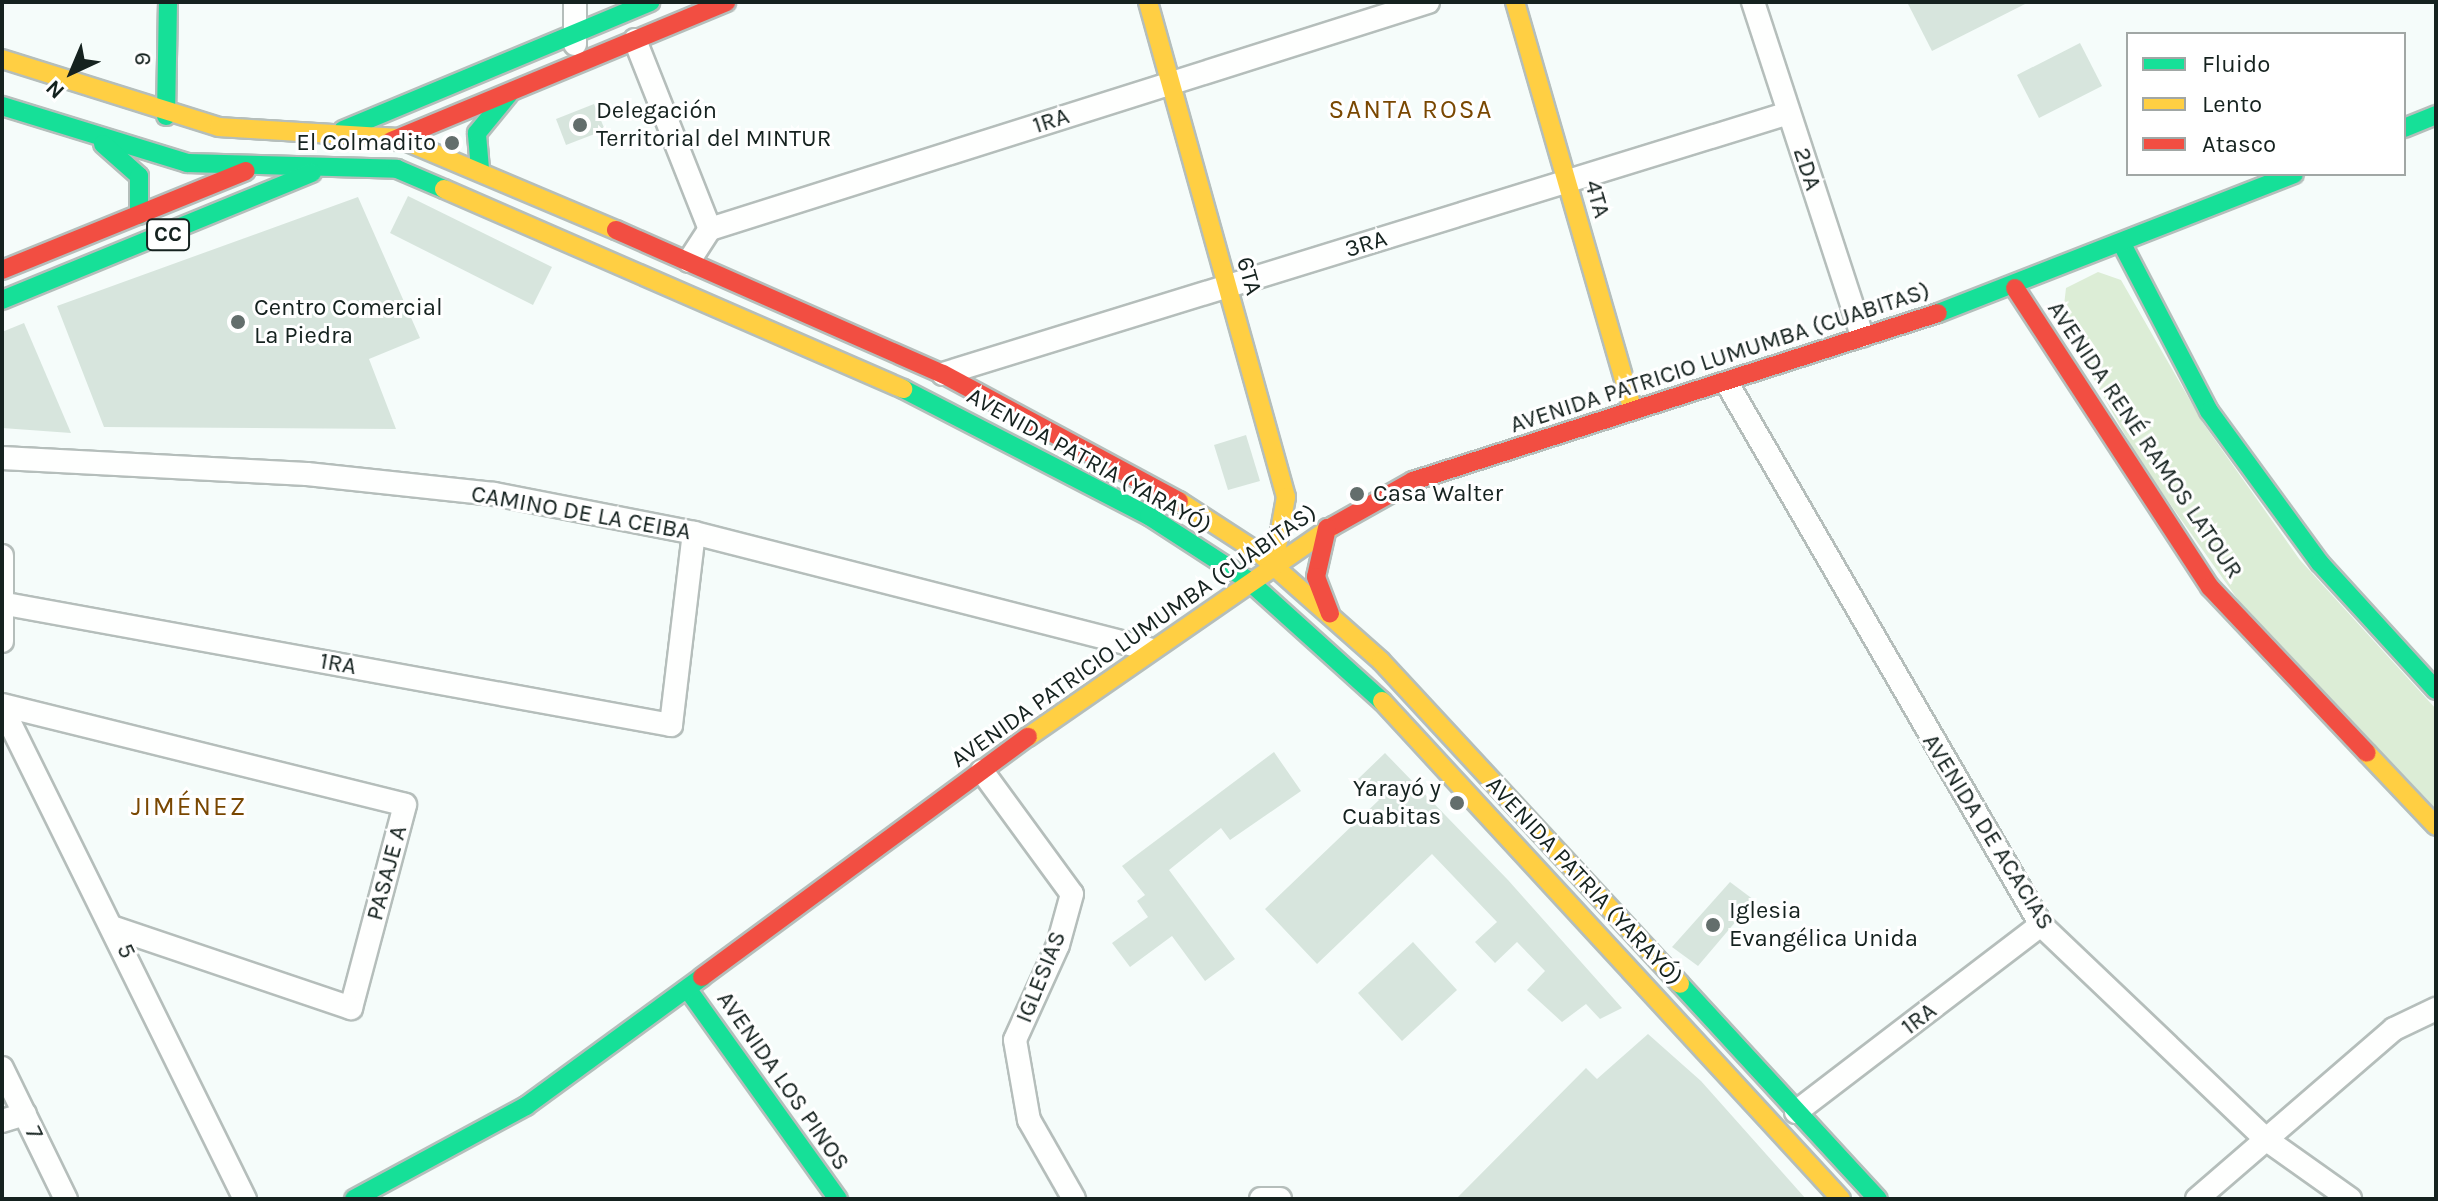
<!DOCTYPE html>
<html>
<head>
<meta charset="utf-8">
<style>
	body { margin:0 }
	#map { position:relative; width:2438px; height:1201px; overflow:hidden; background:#f5fcfa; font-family:Karla,sans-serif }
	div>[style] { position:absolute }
	.green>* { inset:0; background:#dcedd6 }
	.building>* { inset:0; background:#d7e5dd }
	.roads { filter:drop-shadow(2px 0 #b5bebb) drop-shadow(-2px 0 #b5bebb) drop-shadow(0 2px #b5bebb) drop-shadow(0 -2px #b5bebb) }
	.street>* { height:22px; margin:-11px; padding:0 11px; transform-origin:11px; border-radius:11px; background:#fefffe }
	.fast>* { height:18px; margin:-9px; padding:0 9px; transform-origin:9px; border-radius:9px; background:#16e098 }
	.slow>* { height:18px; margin:-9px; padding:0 9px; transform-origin:9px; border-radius:9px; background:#ffcf43 }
	.jam>* { height:18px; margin:-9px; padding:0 9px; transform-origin:9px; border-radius:9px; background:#f24e42 }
	.dots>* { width:22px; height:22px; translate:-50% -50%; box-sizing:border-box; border:4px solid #fff; border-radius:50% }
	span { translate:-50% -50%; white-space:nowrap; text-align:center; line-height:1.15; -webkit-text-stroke:6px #fff; paint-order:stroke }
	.shield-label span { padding:2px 6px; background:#fff; border:2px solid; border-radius:6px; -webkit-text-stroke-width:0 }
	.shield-label { font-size:22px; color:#15221f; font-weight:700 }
	.street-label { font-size:24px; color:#15221f }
	.poi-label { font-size:24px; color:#15221f }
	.left { translate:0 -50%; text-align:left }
	.right { translate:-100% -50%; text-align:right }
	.neighbourhood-label { font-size:26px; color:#794701; letter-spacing:2px }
	.frame { position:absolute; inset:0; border:4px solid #15221f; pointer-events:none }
	.legend { position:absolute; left:2126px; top:32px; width:280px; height:144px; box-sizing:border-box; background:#fff; border:2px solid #a1a7a5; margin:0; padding:10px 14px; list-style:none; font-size:24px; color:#15221f }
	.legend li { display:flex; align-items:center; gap:16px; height:40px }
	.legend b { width:40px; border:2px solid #a1a7a5 }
	.north { position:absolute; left:32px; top:32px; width:80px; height:80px; -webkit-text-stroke:6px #fff; paint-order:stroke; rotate:224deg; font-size:22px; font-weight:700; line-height:32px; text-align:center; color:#15221f }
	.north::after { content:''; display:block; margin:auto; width:28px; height:36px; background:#15221f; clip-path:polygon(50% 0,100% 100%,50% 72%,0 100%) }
</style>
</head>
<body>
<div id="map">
	<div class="green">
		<i style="clip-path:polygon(2098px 272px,2121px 280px,2203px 423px,2300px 560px,2436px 709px,2436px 809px,2241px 604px,2141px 463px,2062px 323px,2066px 288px)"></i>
	</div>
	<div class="building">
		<i style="clip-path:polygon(1907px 2px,2029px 2px,1932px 51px)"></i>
		<i style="clip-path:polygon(2080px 43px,2102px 86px,2039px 118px,2017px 75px)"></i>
		<i style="clip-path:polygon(594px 104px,605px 130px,566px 145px,556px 119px)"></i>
		<i style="clip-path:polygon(408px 196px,552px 267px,533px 305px,390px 233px)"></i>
		<i style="clip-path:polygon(358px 197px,420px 338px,369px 359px,396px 429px,104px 427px,57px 306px)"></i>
		<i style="clip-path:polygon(24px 323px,71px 433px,2px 428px,2px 332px)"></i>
		<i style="clip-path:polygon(1246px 435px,1260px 481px,1228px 490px,1214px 445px)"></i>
		<i style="clip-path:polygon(1274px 752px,1301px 791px,1230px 840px,1221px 828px,1169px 870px,1235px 959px,1205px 981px,1172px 936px,1130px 967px,1112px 943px,1148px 917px,1137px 901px,1145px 895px,1122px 866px)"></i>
		<i style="clip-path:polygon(1385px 753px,1508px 880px,1622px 1008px,1600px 1019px,1586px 1004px,1562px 1022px,1527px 990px,1545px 971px,1517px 942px,1495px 963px,1475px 942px,1497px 922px,1432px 854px,1317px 964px,1265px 909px,1379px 800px,1358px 779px)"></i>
		<i style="clip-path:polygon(1730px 882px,1754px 900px,1698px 966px,1672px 947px)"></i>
		<i style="clip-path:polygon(1413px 942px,1457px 990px,1402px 1041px,1358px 993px)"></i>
		<i style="clip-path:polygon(1648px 1034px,1701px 1081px,1806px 1199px,1456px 1199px,1586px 1068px,1597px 1079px)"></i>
	</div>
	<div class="roads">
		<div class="street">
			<i style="left:1753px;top:2px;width:351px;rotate:71.9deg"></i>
			<i style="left:635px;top:40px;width:203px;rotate:68.4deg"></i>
			<i style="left:575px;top:44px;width:42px;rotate:-90deg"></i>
			<i style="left:689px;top:261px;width:38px;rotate:-57deg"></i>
			<i style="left:710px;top:229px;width:753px;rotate:-17.54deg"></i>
			<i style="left:943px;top:374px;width:885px;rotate:-17.15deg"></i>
			<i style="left:1727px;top:383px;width:626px;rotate:59.91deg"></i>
			<i style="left:2041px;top:925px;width:312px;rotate:43.6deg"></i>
			<i style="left:2267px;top:1140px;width:102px;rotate:35.4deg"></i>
			<i style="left:2px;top:458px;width:305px;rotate:3deg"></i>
			<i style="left:307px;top:474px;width:188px;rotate:6.1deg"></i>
			<i style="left:494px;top:494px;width:204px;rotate:11deg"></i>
			<i style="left:694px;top:533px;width:469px;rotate:14.3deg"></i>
			<i style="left:2px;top:556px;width:85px;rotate:90deg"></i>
			<i style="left:6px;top:604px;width:676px;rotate:10.31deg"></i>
			<i style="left:671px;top:725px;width:193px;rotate:-83.2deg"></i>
			<i style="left:2px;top:705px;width:415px;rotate:13.9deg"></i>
			<i style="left:405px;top:805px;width:210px;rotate:104.9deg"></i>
			<i style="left:351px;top:1008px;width:249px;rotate:-161.3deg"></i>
			<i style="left:2px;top:707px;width:549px;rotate:63.72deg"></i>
			<i style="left:982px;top:771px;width:152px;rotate:53.8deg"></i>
			<i style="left:1072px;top:894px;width:53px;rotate:105.4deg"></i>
			<i style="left:1058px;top:945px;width:104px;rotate:114.4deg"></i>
			<i style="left:1015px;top:1040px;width:81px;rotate:80.1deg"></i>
			<i style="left:1029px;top:1120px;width:91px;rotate:60.3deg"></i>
			<i style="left:2px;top:1068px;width:146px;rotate:64deg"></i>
			<i style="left:1796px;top:1112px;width:308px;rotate:-37.4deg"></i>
			<i style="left:2px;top:1121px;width:24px;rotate:-17deg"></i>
			<i style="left:1261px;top:1199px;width:19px"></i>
			<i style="left:2197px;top:1199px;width:260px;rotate:-40.8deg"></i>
			<i style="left:2394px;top:1029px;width:47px;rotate:-25.5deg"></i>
		</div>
		<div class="fast">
			<i style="left:2px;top:106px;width:194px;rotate:17.1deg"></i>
			<i style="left:187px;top:163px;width:210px;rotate:1.6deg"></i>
			<i style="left:397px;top:169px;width:51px;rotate:23.1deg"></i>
			<i style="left:166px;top:116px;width:114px;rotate:-89deg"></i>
			<i style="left:2404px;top:128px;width:35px;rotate:-22deg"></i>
			<i style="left:343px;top:130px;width:333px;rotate:-22.6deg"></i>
			<i style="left:103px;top:144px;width:48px;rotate:41.6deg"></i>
			<i style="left:139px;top:176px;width:39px;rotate:90deg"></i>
			<i style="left:480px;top:169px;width:36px;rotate:-95deg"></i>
			<i style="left:477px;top:133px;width:50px;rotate:-50.6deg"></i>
			<i style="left:2123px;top:246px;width:186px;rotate:62.5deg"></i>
			<i style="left:2209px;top:411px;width:188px;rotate:53.9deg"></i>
			<i style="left:2320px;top:563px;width:172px;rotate:47.6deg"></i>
			<i style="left:2px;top:300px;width:335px;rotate:-22.3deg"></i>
			<i style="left:1938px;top:313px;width:382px;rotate:-21.3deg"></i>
			<i style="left:903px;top:389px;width:277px;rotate:27.3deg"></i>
			<i style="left:1149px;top:516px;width:119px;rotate:33deg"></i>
			<i style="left:1249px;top:581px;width:179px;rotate:42.1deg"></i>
			<i style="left:1680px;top:984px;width:292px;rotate:47.4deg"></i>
			<i style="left:689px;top:991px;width:256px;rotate:54.4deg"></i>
			<i style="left:354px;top:1199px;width:196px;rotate:-28.4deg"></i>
			<i style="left:526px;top:1106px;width:218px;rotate:-36.2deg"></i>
		</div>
		<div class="slow">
			<i style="left:1148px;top:2px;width:514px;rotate:74.42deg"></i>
			<i style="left:1286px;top:497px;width:68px;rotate:100.2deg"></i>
			<i style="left:1515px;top:2px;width:425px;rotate:73.9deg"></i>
			<i style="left:2px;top:59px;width:227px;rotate:17.4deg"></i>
			<i style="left:219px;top:127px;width:179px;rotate:3.5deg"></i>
			<i style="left:398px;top:138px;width:237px;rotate:22.9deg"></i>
			<i style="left:444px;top:189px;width:501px;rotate:23.54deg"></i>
			<i style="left:1179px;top:501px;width:95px;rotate:33deg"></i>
			<i style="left:1259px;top:553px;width:163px;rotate:41.5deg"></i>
			<i style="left:1381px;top:661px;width:440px;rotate:47.2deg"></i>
			<i style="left:1382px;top:701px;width:677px;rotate:47.33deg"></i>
			<i style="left:1028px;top:737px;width:371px;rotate:-34.7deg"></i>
			<i style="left:2367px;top:753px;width:100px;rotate:46.6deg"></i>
		</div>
		<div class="jam">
			<i style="left:391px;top:141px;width:363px;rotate:-22.5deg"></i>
			<i style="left:616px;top:230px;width:357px;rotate:23.8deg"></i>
			<i style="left:943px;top:374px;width:268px;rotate:28.3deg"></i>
			<i style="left:2px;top:270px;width:263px;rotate:-22.1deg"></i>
			<i style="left:2015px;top:288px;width:357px;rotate:56.9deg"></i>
			<i style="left:2210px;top:587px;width:228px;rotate:46.6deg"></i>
			<i style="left:1333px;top:526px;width:92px;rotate:-29.4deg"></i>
			<i style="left:1413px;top:481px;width:551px;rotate:-17.74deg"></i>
			<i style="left:1327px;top:528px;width:50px;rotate:102.7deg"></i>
			<i style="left:1316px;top:577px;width:39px;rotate:69deg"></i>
			<i style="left:702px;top:977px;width:405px;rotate:-36.4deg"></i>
		</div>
	</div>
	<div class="dots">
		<i style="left:580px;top:125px;background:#636e6c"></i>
		<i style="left:452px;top:143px;background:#636e6c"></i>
		<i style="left:238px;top:322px;background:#636e6c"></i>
		<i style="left:1357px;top:494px;background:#636e6c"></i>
		<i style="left:1457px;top:803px;background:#636e6c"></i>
		<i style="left:1713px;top:925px;background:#636e6c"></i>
	</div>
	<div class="shield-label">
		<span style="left:168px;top:235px">CC</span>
	</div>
	<div class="street-label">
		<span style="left:143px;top:59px;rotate:-89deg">9</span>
		<span style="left:1051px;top:121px;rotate:-18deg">1RA</span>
		<span style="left:1807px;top:169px;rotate:72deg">2DA</span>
		<span style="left:1597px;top:199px;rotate:74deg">4TA</span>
		<span style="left:1366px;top:244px;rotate:-17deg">3RA</span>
		<span style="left:1249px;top:276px;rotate:74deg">6TA</span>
		<span style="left:1720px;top:358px;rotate:-18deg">AVENIDA PATRICIO LUMUMBA (CUABITAS)</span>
		<span style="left:2145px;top:440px;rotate:56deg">AVENIDA RENÉ RAMOS LATOUR</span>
		<span style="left:1089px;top:461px;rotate:29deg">AVENIDA PATRIA (YARAYÓ)</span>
		<span style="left:581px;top:513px;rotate:10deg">CAMINO DE LA CEIBA</span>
		<span style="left:1134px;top:636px;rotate:-35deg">AVENIDA PATRICIO LUMUMBA (CUABITAS)</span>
		<span style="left:338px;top:664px;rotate:10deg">1RA</span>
		<span style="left:1988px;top:832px;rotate:58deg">AVENIDA DE ACACIAS</span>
		<span style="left:387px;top:873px;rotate:-75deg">PASAJE A</span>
		<span style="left:1584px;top:881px;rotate:47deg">AVENIDA PATRIA (YARAYÓ)</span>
		<span style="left:126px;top:951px;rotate:64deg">5</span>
		<span style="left:1041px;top:977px;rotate:-68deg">IGLESIAS</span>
		<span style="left:1919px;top:1019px;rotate:-37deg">1RA</span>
		<span style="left:783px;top:1081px;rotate:55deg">AVENIDA LOS PINOS</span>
		<span style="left:34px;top:1133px;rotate:64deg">7</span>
	</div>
	<div class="poi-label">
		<span class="left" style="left:596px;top:125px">Delegación<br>Territorial del MINTUR</span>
		<span class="right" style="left:436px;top:143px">El Colmadito</span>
		<span class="left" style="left:254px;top:322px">Centro Comercial<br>La Piedra</span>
		<span class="left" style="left:1373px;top:494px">Casa Walter</span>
		<span class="right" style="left:1441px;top:803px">Yarayó y<br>Cuabitas</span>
		<span class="left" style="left:1729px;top:925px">Iglesia<br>Evangélica Unida</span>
	</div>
	<div class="neighbourhood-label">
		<span style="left:1411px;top:110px">SANTA ROSA</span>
		<span style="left:189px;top:807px">JIMÉNEZ</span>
	</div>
	<div class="frame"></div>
	<ul class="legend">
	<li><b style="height:10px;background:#16e098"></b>Fluido</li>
	<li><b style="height:10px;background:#ffcf43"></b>Lento</li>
	<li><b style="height:10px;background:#f24e42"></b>Atasco</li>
	</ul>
	<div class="north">N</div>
</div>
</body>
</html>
